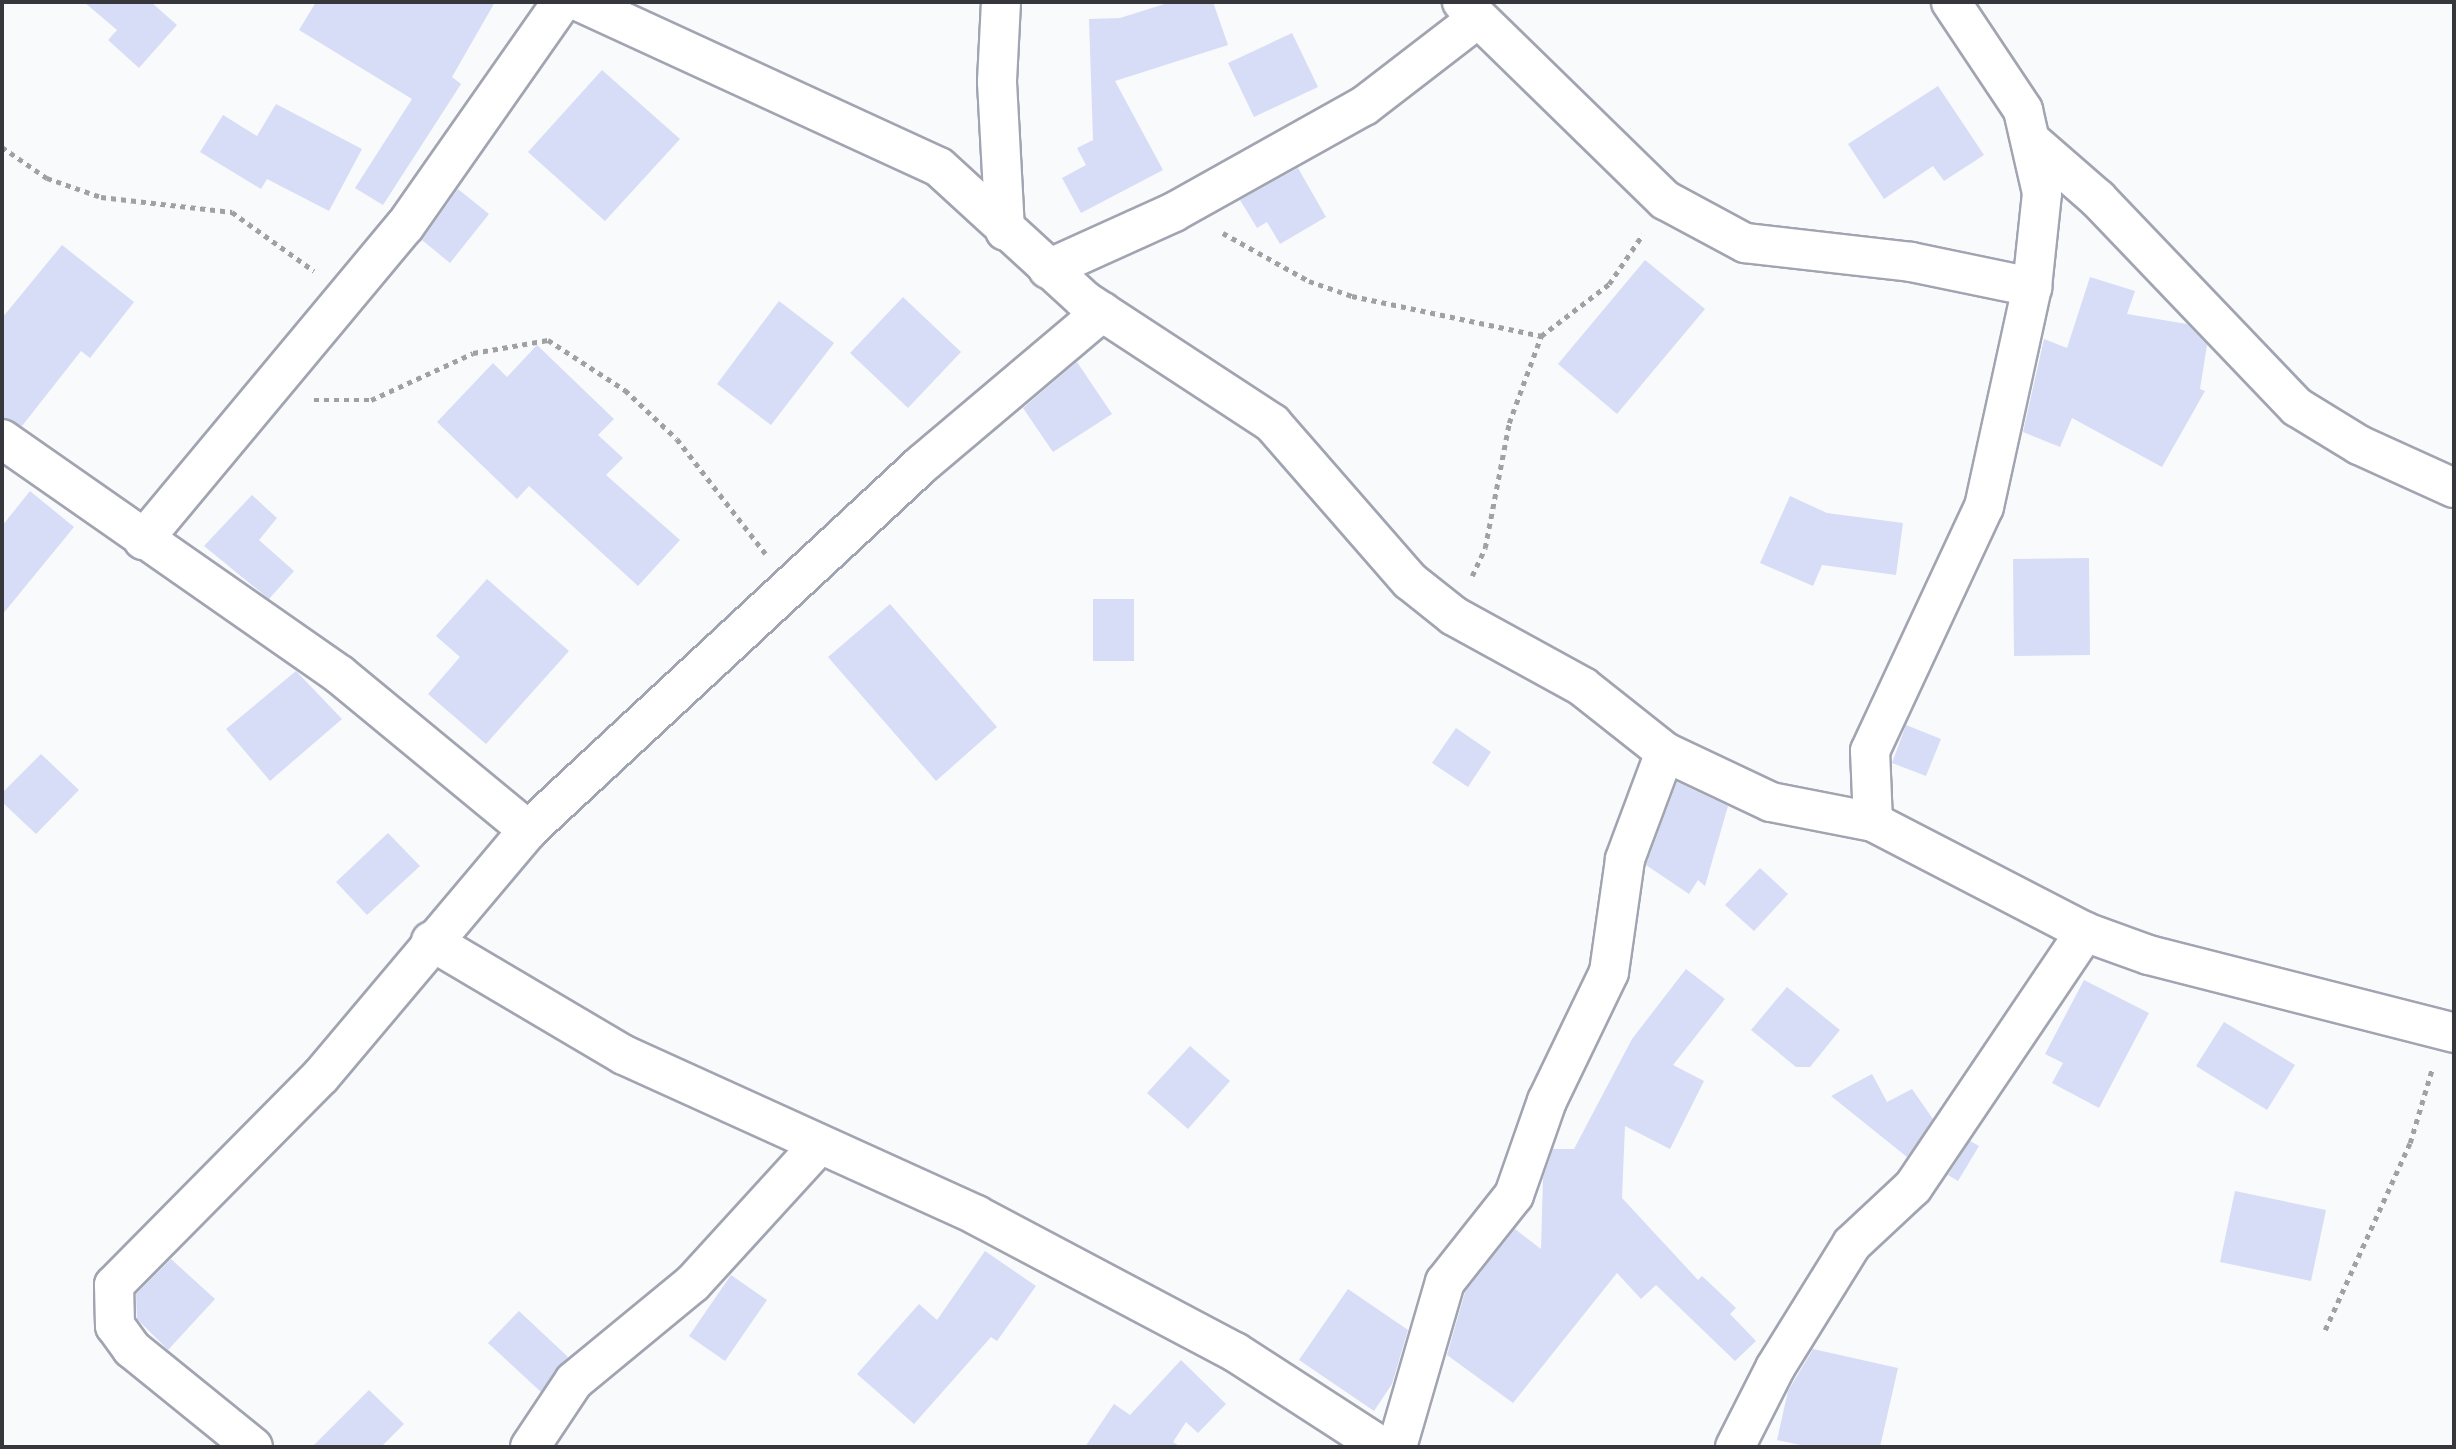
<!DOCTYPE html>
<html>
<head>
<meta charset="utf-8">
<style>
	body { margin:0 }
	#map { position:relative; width:2456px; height:1449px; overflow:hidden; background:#f9fafc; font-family:"Roboto Serif",serif }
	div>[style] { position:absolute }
	.building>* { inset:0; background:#d7ddf6 }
	.path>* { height:4.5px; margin-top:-2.25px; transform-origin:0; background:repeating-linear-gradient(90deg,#a0a1a5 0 5px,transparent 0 10px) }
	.roads { filter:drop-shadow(2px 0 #a1a4b1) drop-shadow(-2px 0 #a1a4b1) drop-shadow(0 2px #a1a4b1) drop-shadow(0 -2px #a1a4b1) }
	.minor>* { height:38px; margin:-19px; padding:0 19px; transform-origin:19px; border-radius:19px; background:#fff }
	span { translate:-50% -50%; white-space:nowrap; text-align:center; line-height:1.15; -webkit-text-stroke:6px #fff; paint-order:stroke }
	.frame { position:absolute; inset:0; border:4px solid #36373d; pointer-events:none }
</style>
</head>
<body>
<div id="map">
	<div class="building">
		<i style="clip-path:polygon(84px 2px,151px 2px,177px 25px,139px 68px,108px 40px,117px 30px)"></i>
		<i style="clip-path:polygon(316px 2px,495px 2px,452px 77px,461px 84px,383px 205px,355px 188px,412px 99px,299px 30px)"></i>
		<i style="clip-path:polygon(1171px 2px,1213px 2px,1228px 45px,1115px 81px,1163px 170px,1081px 213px,1062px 178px,1086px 165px,1077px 148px,1093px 140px,1089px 19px,1120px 18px)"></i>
		<i style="clip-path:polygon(1292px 33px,1318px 87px,1254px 117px,1228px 63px)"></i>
		<i style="clip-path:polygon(602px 70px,680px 139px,605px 221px,528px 152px)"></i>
		<i style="clip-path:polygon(1938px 86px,1984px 155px,1944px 181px,1933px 166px,1884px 199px,1848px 144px)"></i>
		<i style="clip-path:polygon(276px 104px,362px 149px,329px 211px,267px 179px,261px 189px,200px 152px,223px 115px,257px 136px)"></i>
		<i style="clip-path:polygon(1298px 168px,1326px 217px,1280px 244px,1267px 222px,1257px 228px,1240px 200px)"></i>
		<i style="clip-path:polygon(458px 189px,489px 214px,450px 263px,422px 240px)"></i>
		<i style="clip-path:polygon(62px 245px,134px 302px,90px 358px,81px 351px,22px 426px,2px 417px,2px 318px)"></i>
		<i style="clip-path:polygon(1645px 260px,1705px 309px,1617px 414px,1558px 364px)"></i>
		<i style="clip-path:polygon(2090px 277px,2135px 291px,2127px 314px,2187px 324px,2207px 345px,2200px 389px,2205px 391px,2162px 467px,2072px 418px,2060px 447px,2023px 432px,2044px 339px,2067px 348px)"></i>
		<i style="clip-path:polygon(903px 297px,961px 352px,908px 408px,850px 353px)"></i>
		<i style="clip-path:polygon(779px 301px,834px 343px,771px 425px,717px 384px)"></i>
		<i style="clip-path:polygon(537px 345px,614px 419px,598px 435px,623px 458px,606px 475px,680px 540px,638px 586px,529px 486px,517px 499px,437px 422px,493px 363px,507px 377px)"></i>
		<i style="clip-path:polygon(1077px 362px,1112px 414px,1053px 452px,1023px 408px)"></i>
		<i style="clip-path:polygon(30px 491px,74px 527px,2px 615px,2px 526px)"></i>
		<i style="clip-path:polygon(252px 495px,277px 518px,259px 540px,294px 571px,269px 599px,204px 546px)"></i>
		<i style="clip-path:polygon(1790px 496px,1827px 513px,1903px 523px,1896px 575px,1822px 565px,1813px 586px,1760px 563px)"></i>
		<i style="clip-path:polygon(2089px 558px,2090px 655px,2014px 656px,2013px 559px)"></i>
		<i style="clip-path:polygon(487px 579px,569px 651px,486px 744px,428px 694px,460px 657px,436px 636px)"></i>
		<i style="clip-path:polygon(1093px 599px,1134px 599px,1134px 661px,1093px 661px)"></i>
		<i style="clip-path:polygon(890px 604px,997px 727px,936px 781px,828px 657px)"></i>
		<i style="clip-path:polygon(296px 671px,342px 719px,270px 781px,226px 729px)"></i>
		<i style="clip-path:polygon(1906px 725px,1941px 739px,1926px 776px,1892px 763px)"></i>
		<i style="clip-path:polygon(1456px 728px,1491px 752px,1468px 787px,1432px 763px)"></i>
		<i style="clip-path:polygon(41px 754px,79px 790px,36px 834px,2px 802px,2px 793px)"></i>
		<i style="clip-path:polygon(1677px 782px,1728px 806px,1705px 886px,1698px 880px,1689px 894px,1646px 865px)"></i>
		<i style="clip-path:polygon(388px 833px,420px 866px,367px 915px,336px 882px)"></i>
		<i style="clip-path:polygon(1760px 868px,1788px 894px,1754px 931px,1725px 905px)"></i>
		<i style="clip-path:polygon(1686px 969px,1725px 999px,1673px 1065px,1704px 1081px,1670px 1149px,1625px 1126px,1622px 1198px,1698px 1280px,1702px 1276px,1736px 1308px,1730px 1314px,1756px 1341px,1735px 1361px,1656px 1285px,1641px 1299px,1617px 1273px,1513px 1403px,1447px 1355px,1465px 1292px,1515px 1229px,1541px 1249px,1543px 1178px,1553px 1149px,1574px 1149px,1632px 1039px)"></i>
		<i style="clip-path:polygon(2084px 980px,2149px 1013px,2099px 1108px,2052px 1083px,2063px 1063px,2045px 1054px)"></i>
		<i style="clip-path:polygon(1787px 987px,1840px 1030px,1810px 1067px,1796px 1067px,1751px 1030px)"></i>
		<i style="clip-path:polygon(2224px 1022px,2295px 1065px,2267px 1110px,2196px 1066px)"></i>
		<i style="clip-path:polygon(1190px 1046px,1230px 1081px,1188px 1129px,1147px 1093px)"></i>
		<i style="clip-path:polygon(1872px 1074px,1887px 1102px,1912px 1089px,1933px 1119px,1907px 1157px,1831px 1096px)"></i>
		<i style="clip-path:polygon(1970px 1141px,1979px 1146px,1958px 1181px,1948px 1175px)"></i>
		<i style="clip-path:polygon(2235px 1191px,2326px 1210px,2311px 1281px,2220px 1262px)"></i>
		<i style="clip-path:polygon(985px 1251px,1036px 1286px,997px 1341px,991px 1337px,914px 1424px,857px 1374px,919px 1304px,937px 1320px)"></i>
		<i style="clip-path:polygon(171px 1259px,215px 1299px,168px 1350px,137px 1319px,136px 1294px)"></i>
		<i style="clip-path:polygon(731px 1275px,767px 1300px,725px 1361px,689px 1336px)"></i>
		<i style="clip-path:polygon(1348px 1289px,1408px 1330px,1392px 1384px,1374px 1411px,1299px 1360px)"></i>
		<i style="clip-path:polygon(519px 1311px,568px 1357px,541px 1392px,488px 1343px)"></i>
		<i style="clip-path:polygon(1813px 1349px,1898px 1368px,1880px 1447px,1810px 1447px,1777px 1440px,1788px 1391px)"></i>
		<i style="clip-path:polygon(1181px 1360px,1226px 1404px,1198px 1433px,1186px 1422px,1173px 1442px,1181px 1447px,1085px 1447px,1114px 1404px,1130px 1415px)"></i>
		<i style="clip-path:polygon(369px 1390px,404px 1424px,381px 1447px,312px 1447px)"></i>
	</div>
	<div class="path">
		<i style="left:2px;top:147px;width:55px;rotate:34.6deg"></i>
		<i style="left:47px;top:178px;width:57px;rotate:19.4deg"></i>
		<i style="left:101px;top:197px;width:132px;rotate:6.5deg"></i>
		<i style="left:232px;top:212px;width:101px;rotate:35.7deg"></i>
		<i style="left:1223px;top:233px;width:98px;rotate:29.2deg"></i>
		<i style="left:1309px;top:281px;width:46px;rotate:19.2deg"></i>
		<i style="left:1352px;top:296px;width:193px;rotate:11.9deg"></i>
		<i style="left:314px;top:400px;width:57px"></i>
		<i style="left:371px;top:400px;width:112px;rotate:-24.7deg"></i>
		<i style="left:473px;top:353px;width:76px;rotate:-9.8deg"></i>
		<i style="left:548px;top:340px;width:92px;rotate:33deg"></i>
		<i style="left:625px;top:390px;width:71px;rotate:43.3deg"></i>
		<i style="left:677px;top:439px;width:145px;rotate:52.3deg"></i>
		<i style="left:1472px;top:576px;width:31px;rotate:-65deg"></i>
		<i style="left:1485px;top:548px;width:127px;rotate:-79.1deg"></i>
		<i style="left:1509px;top:423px;width:93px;rotate:-69.8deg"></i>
		<i style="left:1541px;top:336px;width:86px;rotate:-37.4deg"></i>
		<i style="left:1609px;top:284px;width:60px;rotate:-55.8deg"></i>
		<i style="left:2325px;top:1330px;width:205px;rotate:-65.6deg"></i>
		<i style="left:2410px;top:1143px;width:77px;rotate:-73.4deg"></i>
	</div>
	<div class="roads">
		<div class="minor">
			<i style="left:580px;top:2px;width:395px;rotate:24.7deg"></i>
			<i style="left:939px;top:167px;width:197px;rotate:42.5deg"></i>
			<i style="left:1084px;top:300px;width:225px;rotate:33.2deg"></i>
			<i style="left:1272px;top:423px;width:210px;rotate:48.9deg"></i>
			<i style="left:1410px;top:581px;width:56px;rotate:38.5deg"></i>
			<i style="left:1454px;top:616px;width:147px;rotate:28.8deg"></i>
			<i style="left:1583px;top:687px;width:105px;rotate:38.4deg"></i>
			<i style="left:1665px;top:752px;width:117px;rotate:25.3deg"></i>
			<i style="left:1771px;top:802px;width:104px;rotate:11.1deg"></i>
			<i style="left:1873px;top:822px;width:239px;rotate:27.4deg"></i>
			<i style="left:2085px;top:932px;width:68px;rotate:19.8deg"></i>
			<i style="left:2149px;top:955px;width:315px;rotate:14.3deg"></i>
			<i style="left:1001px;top:2px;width:80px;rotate:92.9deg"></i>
			<i style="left:997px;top:82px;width:149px;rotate:86.9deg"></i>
			<i style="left:1462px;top:2px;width:284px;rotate:44.3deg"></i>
			<i style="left:1665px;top:200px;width:91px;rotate:28.3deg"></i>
			<i style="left:1745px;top:243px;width:167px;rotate:6.5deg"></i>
			<i style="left:1911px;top:262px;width:124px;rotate:11.7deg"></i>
			<i style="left:2036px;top:145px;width:82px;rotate:41.1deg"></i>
			<i style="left:2098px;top:199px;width:288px;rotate:46.3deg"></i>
			<i style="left:2297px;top:407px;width:73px;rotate:31.5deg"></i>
			<i style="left:2359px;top:445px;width:104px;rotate:24.4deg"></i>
			<i style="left:1048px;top:269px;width:138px;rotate:-24.3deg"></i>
			<i style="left:1174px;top:212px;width:218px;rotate:-29.2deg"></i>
			<i style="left:1364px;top:106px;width:143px;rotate:-37.6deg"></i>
			<i style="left:2px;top:439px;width:412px;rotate:34.9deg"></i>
			<i style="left:340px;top:675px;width:244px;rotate:39.5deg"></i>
			<i style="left:143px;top:540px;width:409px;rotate:-50.2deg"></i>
			<i style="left:405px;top:226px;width:274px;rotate:-55deg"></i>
			<i style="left:1873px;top:822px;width:71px;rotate:-92.4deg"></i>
			<i style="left:1870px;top:751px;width:269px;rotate:-65deg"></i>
			<i style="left:1984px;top:507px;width:225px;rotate:-77.7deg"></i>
			<i style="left:2032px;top:287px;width:95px;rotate:-83.9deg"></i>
			<i style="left:2042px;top:193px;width:85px;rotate:-102.9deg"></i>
			<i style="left:2023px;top:110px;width:130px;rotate:-123.7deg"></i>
			<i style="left:431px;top:941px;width:224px;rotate:30.6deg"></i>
			<i style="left:624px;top:1055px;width:387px;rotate:24.4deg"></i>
			<i style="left:976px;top:1215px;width:293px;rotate:27.9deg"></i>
			<i style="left:1235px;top:1352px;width:175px;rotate:32.9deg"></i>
			<i style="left:253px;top:1447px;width:156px;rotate:-141deg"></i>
			<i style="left:132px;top:1349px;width:29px;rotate:-126deg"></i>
			<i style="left:115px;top:1326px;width:41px;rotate:-91.4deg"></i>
			<i style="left:114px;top:1285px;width:294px;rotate:-45.3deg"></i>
			<i style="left:321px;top:1076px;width:322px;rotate:-49.9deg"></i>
			<i style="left:528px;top:830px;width:538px;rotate:-42.89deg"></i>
			<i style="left:922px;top:464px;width:236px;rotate:-40.2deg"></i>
			<i style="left:530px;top:1447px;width:79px;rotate:-56.3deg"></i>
			<i style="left:574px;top:1381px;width:154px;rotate:-39.5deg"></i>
			<i style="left:693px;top:1283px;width:185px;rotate:-47.6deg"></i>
			<i style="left:1397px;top:1447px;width:172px;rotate:-73.8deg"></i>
			<i style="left:1445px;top:1282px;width:111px;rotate:-51.6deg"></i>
			<i style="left:1514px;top:1195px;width:100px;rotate:-70.7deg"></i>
			<i style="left:1547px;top:1101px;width:143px;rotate:-64.3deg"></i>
			<i style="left:1609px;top:972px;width:114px;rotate:-81.9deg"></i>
			<i style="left:1625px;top:859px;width:114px;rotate:-69.5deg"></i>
			<i style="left:1735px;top:1447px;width:89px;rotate:-63.1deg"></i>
			<i style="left:1775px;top:1368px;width:146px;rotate:-58.2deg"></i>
			<i style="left:1852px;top:1244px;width:83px;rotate:-43.1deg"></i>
			<i style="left:1913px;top:1187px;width:308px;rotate:-56deg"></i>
		</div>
	</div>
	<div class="frame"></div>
</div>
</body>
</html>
